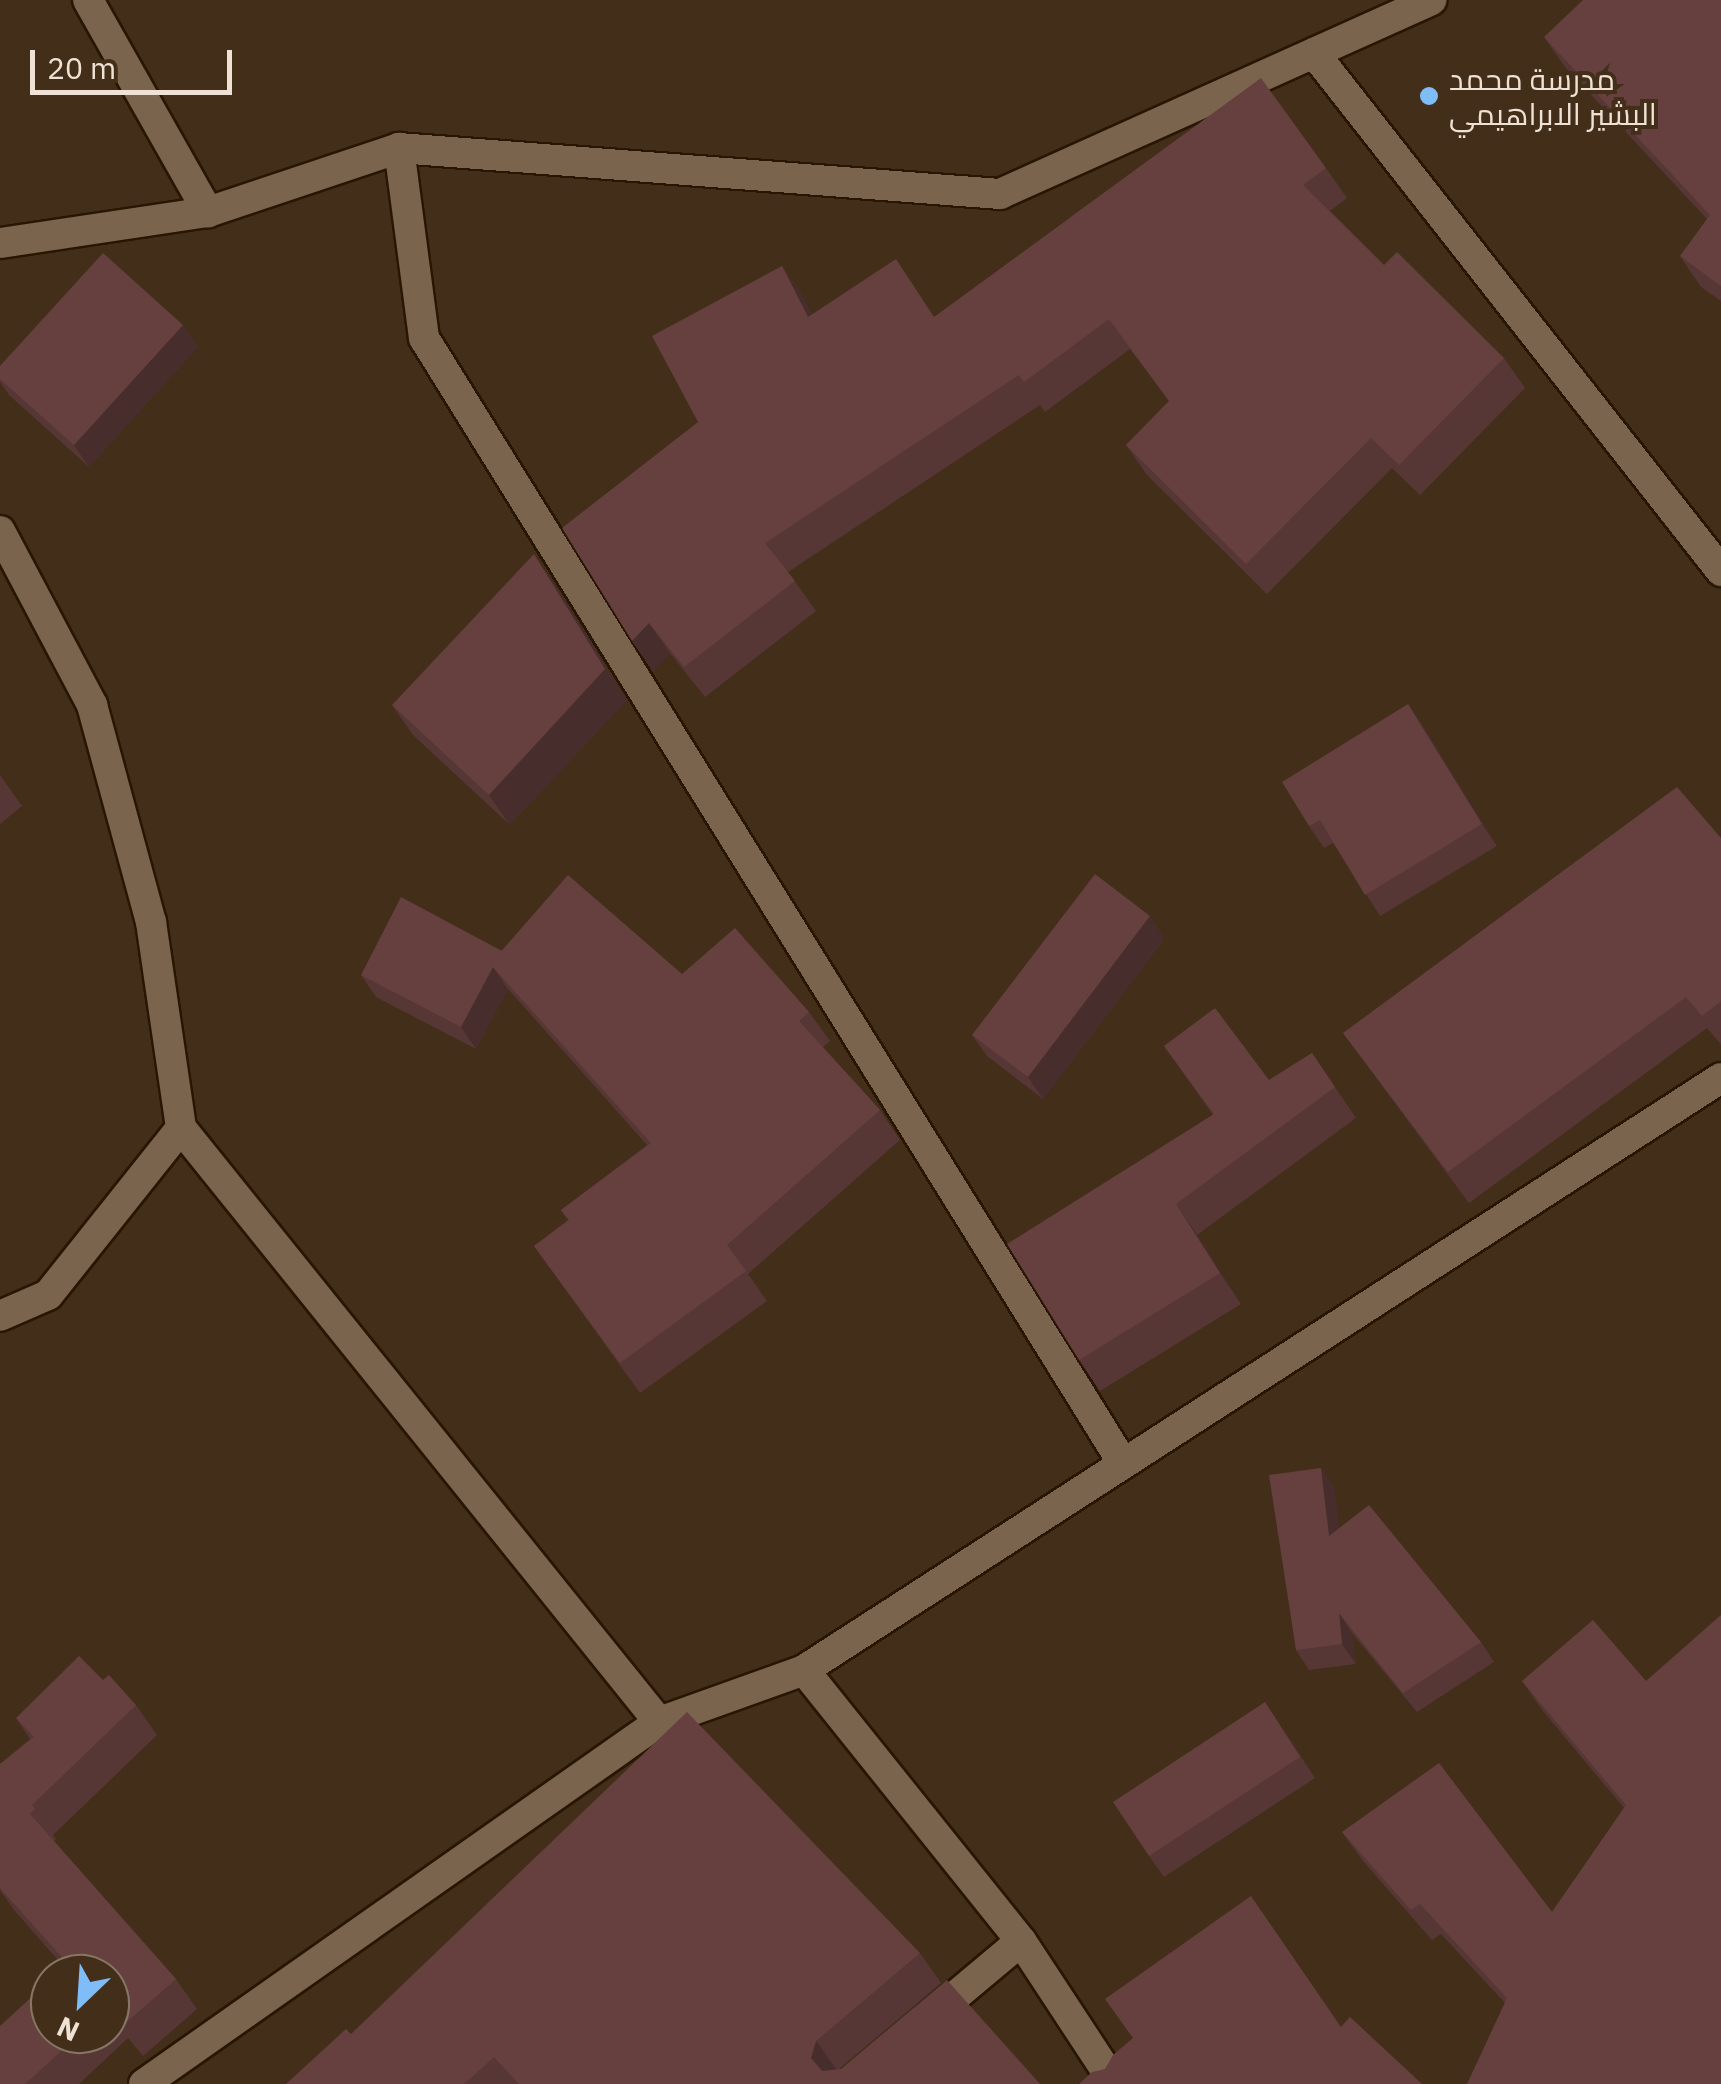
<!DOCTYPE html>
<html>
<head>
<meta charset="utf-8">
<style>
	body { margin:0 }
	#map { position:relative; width:1721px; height:2084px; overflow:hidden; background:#422e19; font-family:"IBM Plex Sans",Cairo,sans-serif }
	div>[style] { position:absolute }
	.roads { filter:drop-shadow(2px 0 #281602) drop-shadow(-2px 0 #281602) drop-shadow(0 2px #281602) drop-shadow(0 -2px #281602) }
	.minor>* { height:30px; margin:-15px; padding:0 15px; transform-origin:15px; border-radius:15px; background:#7b644d }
	.wall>* { inset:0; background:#573736 }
	.shaded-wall>* { inset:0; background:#472d2c }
	.building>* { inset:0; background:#65403f }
	.dots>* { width:28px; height:28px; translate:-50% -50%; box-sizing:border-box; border:5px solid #422e19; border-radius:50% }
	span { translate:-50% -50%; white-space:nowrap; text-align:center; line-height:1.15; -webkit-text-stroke:8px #422e19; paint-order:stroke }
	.poi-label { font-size:30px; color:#efe2d5 }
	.left { translate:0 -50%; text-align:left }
	.north { position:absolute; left:30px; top:1954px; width:100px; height:100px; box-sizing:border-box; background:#422e19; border:2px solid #877664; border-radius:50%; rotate:205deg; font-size:28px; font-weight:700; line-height:40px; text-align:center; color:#efe2d5 }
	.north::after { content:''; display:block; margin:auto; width:35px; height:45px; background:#7fbdf9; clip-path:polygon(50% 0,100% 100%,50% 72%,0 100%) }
	.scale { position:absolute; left:30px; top:50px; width:202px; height:45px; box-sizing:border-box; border:5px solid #efe2d5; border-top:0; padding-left:12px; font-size:30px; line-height:35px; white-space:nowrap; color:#efe2d5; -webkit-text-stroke:8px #422e19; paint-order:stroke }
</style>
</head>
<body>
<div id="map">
	<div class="roads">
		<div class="minor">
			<i style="left:88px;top:0;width:244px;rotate:60.5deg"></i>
			<i style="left:208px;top:212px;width:201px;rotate:-18.5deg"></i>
			<i style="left:399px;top:148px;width:603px;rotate:4.38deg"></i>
			<i style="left:1000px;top:194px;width:473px;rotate:-24.2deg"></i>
			<i style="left:1314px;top:53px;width:659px;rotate:51.84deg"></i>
			<i style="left:399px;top:148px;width:192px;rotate:82.5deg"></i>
			<i style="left:424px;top:338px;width:1324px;rotate:58.15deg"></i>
			<i style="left:0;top:243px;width:210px;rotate:-8.5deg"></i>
			<i style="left:0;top:531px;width:197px;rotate:62.1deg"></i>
			<i style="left:92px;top:705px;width:225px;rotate:74.8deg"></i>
			<i style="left:151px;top:922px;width:208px;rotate:81.7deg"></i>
			<i style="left:181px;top:1128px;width:213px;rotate:128.5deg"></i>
			<i style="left:48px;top:1295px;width:52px;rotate:156.4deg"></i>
			<i style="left:181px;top:1128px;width:762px;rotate:51.18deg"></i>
			<i style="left:928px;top:2019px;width:121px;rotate:-40deg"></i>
			<i style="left:144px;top:2084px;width:629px;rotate:-35.1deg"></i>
			<i style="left:659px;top:1722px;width:154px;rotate:-19.7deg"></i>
			<i style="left:1115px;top:2084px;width:171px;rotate:-123.3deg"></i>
			<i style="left:1021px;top:1941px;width:347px;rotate:-128.7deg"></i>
			<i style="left:804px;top:1670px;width:1091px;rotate:-32.85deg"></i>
		</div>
	</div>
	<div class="wall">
		<i style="clip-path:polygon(1721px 0,1721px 301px,1701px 287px,1680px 256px,1707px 219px,1565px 67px,1544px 37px)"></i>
		<i style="clip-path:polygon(1326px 168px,1347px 198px,1330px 211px,1384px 265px,1504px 358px,1525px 388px,1420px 495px,1392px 468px,1267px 594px,1147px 475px,1126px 445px,1169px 401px,1130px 349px,1045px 412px,1040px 405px,788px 572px,816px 611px,705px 697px,670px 653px,653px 671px,632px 641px,698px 422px,782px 266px,803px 296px,812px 315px,935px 316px)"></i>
		<i style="clip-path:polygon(183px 325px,198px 347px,89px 467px,9px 395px,0 382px,0 366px)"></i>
		<i style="clip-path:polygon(555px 585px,627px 700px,510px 825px,413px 735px,392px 705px)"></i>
		<i style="clip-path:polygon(1408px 704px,1423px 726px,1497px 846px,1380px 916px,1333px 843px,1324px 848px,1309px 826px)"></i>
		<i style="clip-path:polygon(0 775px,22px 806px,0 824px)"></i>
		<i style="clip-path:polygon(1721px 838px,1721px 1044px,1707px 1028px,1469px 1203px,1343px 1033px)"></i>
		<i style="clip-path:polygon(1165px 938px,1043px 1099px,987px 1056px,972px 1035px)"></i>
		<i style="clip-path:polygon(502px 951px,682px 974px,809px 1012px,830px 1041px,823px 1047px,880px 1110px,900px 1140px,748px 1274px,767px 1301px,640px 1393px,534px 1246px,568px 1220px,561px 1210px,647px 1145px,508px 989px,476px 1049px,376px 997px,361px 975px)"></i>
		<i style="clip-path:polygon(1164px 1046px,1269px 1080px,1312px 1053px,1356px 1118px,1197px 1235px,1241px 1304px,1100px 1391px,1079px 1360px,1213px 1115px)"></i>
		<i style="clip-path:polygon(1334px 1487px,1339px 1528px,1481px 1642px,1494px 1662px,1417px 1712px,1352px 1633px,1356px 1664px,1309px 1670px,1296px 1650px)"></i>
		<i style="clip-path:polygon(103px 1680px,136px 1705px,157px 1735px,53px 1835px,56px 1839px,54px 1841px,176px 1979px,197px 2009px,143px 2056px,128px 2038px,79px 2084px,0 2084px,50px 2034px,110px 2034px,110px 1974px,64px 1967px,14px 1910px,0 1890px,0 1764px,30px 1739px,16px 1718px)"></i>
		<i style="clip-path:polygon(1522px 1681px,1646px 1681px,1721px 2084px,1505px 2003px,1441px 1934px,1432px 1940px,1363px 1861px,1342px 1832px,1552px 1912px,1624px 1808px,1543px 1711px)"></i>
		<i style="clip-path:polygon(1265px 1702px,1315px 1778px,1164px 1877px,1149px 1856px)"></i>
		<i style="clip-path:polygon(920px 1953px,941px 1983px,839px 2069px,1040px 2084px,286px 2084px,351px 2034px)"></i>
	</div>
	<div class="shaded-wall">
		<i style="clip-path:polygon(782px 266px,803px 296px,829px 347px,808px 317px)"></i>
		<i style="clip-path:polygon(183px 325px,198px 347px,89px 467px,74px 445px)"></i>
		<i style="clip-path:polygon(534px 554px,555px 585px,627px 700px,510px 825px,489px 795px)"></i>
		<i style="clip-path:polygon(649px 623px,670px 653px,653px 671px,632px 641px)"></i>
		<i style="clip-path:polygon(1408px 704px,1423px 726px,1497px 846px,1482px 824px)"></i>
		<i style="clip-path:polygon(1150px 916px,1165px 938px,1043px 1099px,1028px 1077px)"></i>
		<i style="clip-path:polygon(493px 967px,508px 989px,476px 1049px,461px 1027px)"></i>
		<i style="clip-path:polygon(1176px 1204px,1197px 1235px,1241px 1304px,1220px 1273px)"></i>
		<i style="clip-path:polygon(1321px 1468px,1334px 1487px,1343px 1556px,1329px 1536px)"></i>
		<i style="clip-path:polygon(1339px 1613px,1352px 1633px,1356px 1664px,1342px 1644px)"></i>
		<i style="clip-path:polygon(816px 2041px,837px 2070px,833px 2084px,811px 2058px)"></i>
	</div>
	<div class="building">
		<i style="clip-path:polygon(1583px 0,1721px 0,1721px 286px,1680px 256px,1710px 215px,1544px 37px)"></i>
		<i style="clip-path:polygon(1261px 78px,1326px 168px,1303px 185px,1384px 265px,1397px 252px,1504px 358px,1399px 465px,1371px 438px,1246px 564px,1126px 445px,1169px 401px,1109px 319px,1024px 382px,1019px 375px,765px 543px,795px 581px,684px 667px,649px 623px,632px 641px,562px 528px,698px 422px,652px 336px,782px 266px,808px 317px,896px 259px,934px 317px)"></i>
		<i style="clip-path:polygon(103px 253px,183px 325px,74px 445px,0 379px,0 366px)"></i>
		<i style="clip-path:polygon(534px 554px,605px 669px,489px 795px,392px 705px)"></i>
		<i style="clip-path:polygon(1408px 704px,1482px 824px,1365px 895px,1320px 820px,1309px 826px,1282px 782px)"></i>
		<i style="clip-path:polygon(1677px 787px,1721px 838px,1721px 1001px,1702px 1016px,1686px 997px,1448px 1172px,1343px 1033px)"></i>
		<i style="clip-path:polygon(1095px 874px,1150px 916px,1028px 1077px,972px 1035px)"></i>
		<i style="clip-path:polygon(568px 875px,682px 974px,735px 928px,809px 1012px,799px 1021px,880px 1110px,727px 1245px,746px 1271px,620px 1363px,534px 1246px,569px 1220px,561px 1210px,651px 1143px,490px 964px)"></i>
		<i style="clip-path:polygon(401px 897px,502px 951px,490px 964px,493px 967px,461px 1027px,361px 975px)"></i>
		<i style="clip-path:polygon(1215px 1008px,1269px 1080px,1312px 1053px,1335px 1087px,1176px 1204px,1220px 1273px,1079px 1360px,1007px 1244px,1214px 1114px,1164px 1046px)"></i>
		<i style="clip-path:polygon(1321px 1468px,1329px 1536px,1369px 1505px,1481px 1642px,1403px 1693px,1339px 1613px,1342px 1644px,1296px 1650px,1269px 1475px)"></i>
		<i style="clip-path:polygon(1721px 1615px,1721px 2084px,1467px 2084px,1507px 1998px,1420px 1904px,1411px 1910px,1342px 1832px,1439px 1763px,1552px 1912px,1626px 1805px,1522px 1681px,1593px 1620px,1646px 1681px)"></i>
		<i style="clip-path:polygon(79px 1656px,103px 1680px,109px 1675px,136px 1705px,32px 1805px,35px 1809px,30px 1814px,176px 1979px,122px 2026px,110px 2012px,110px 1974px,56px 1974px,68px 1964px,0 1888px,0 1764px,34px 1737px,16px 1718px)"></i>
		<i style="clip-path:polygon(1265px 1702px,1300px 1757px,1149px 1856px,1113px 1802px)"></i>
		<i style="clip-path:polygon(687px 1712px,920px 1953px,816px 2041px,811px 2058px,822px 2071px,841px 2069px,947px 1980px,1040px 2084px,519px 2084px,494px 2057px,464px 2084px,286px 2084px,346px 2029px,351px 2034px)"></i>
		<i style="clip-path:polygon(1251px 1896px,1341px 2027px,1350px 2017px,1422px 2084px,1079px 2084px,1092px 2072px,1105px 2069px,1113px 2055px,1133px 2038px,1105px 1999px)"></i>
		<i style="clip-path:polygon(50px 1980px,50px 2034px,80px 2034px,25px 2084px,0 2084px,0 2026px)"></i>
	</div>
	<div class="dots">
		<i style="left:1429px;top:96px;background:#7fbdf9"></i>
	</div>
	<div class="poi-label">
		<span class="left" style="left:1449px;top:96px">مدرسة محمد<br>البشير الابراهيمي</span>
	</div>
	<div class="north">N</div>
	<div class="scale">20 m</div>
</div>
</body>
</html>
